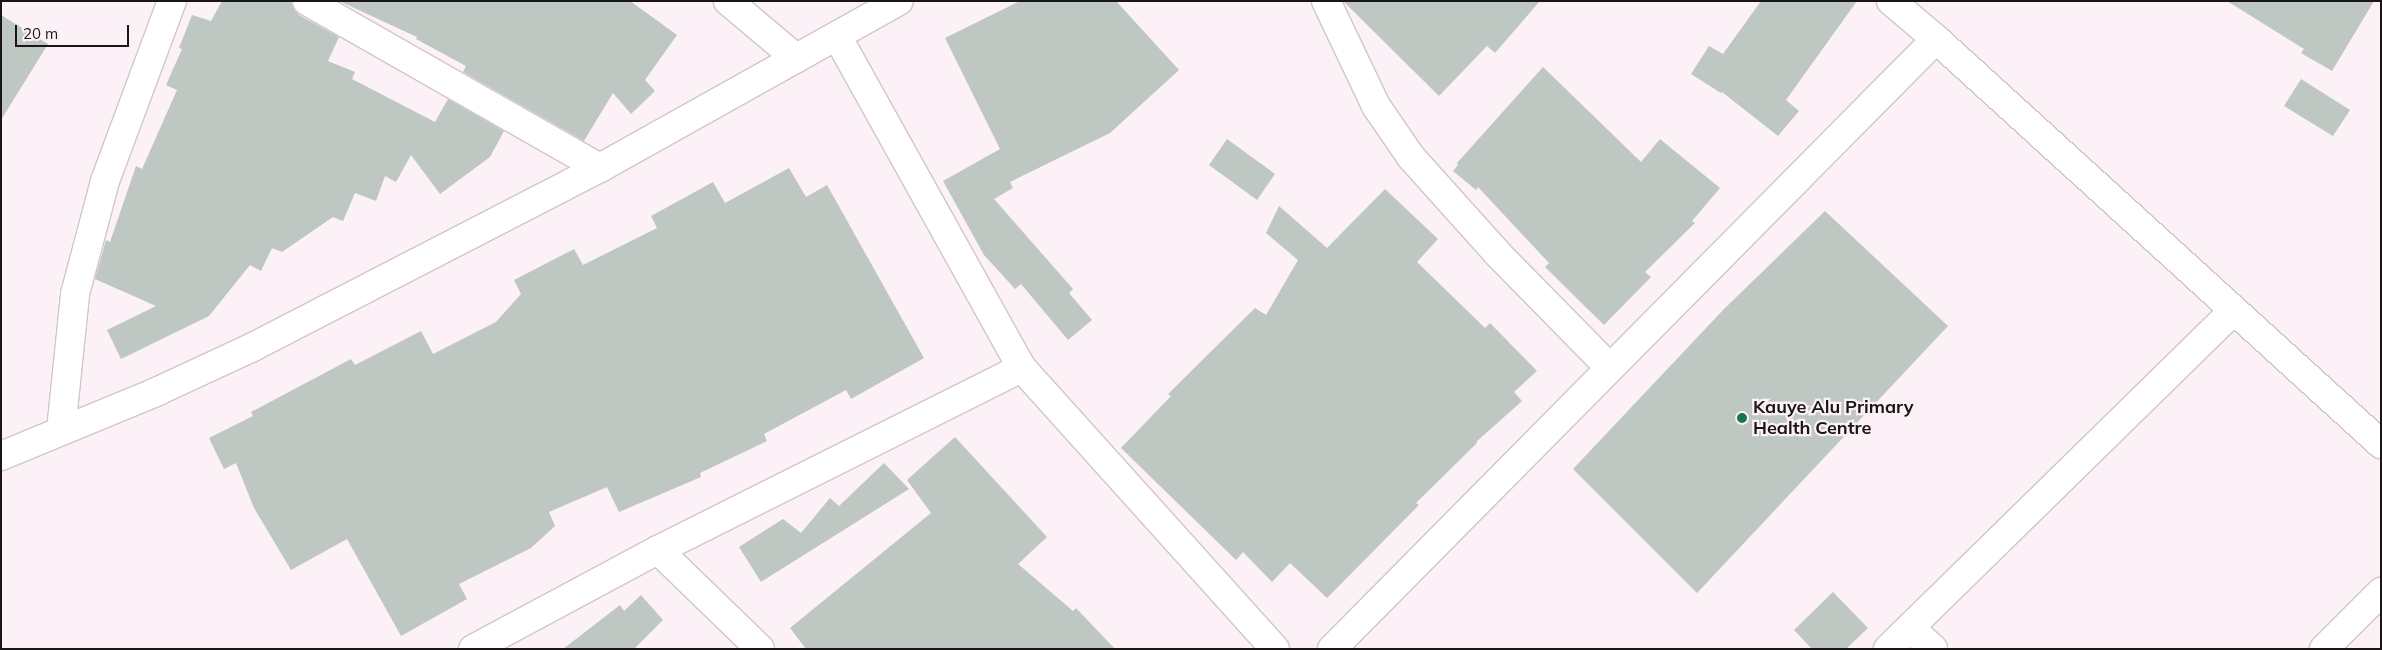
<!DOCTYPE html>
<html>
<head>
<meta charset="utf-8">
<style>
	body { margin:0 }
	#map { position:relative; width:2382px; height:650px; overflow:hidden; background:#fcf1f6; font-family:Mulish,sans-serif }
	div>[style] { position:absolute }
	.building>* { inset:0; background:#bec7c1 }
	.roads { filter:drop-shadow(1px 0 #d1c6cb) drop-shadow(-1px 0 #d1c6cb) drop-shadow(0 1px #d1c6cb) drop-shadow(0 -1px #d1c6cb) }
	.minor>* { height:28px; margin:-14px; padding:0 14px; transform-origin:14px; border-radius:14px; background:#fff }
	.dots>* { width:14px; height:14px; translate:-50% -50%; box-sizing:border-box; border:2px solid #fcf1f6; border-radius:50% }
	span { translate:-50% -50%; white-space:nowrap; text-align:center; line-height:1.15; -webkit-text-stroke:4.5px #fcf1f6; paint-order:stroke }
	.poi-label { font-size:18px; color:#1a1618; font-weight:700 }
	.left { translate:0 -50%; text-align:left }
	.frame { position:absolute; inset:0; border:2px solid #1a1618; pointer-events:none }
	.scale { position:absolute; left:15px; top:25px; width:114px; height:22px; box-sizing:border-box; border:2px solid #1a1618; border-top:0; padding-left:6px; font-size:15px; line-height:18px; white-space:nowrap; color:#1a1618; -webkit-text-stroke:4px #fcf1f6; paint-order:stroke }
</style>
</head>
<body>
<div id="map">
	<div class="building">
		<i style="clip-path:polygon(222px 1px,291px 1px,294px 9px,299px 15px,339px 37px,328px 61px,355px 72px,352px 79px,435px 122px,448px 99px,504px 131px,490px 157px,440px 194px,411px 155px,396px 182px,385px 176px,376px 201px,355px 193px,343px 221px,333px 217px,282px 252px,272px 248px,261px 271px,250px 265px,209px 316px,121px 359px,107px 330px,156px 306px,95px 279px,106px 240px,110px 242px,136px 166px,142px 169px,177px 90px,166px 85px,182px 49px,179px 48px,192px 15px,211px 21px)"></i>
		<i style="clip-path:polygon(339px 1px,630px 1px,677px 35px,645px 80px,655px 91px,631px 114px,613px 93px,584px 141px,463px 72px,466px 66px,416px 39px,417px 37px)"></i>
		<i style="clip-path:polygon(1020px 1px,1116px 1px,1179px 70px,1110px 133px,1010px 182px,1013px 188px,994px 199px,1073px 289px,1069px 293px,1092px 320px,1068px 340px,1021px 284px,1015px 289px,984px 255px,943px 181px,1000px 149px,945px 38px)"></i>
		<i style="clip-path:polygon(1343px 1px,1540px 1px,1495px 53px,1487px 46px,1439px 96px)"></i>
		<i style="clip-path:polygon(1761px 1px,1857px 1px,1786px 100px,1799px 111px,1778px 136px,1722px 92px,1721px 93px,1691px 74px,1709px 46px,1723px 54px)"></i>
		<i style="clip-path:polygon(2227px 1px,2374px 1px,2332px 71px,2301px 53px,2304px 49px)"></i>
		<i style="clip-path:polygon(1px 15px,48px 44px,1px 120px)"></i>
		<i style="clip-path:polygon(1543px 67px,1641px 162px,1660px 139px,1720px 188px,1692px 221px,1695px 223px,1645px 272px,1651px 277px,1604px 325px,1545px 267px,1549px 263px,1478px 187px,1476px 190px,1453px 171px,1458px 165px,1457px 163px)"></i>
		<i style="clip-path:polygon(2301px 79px,2350px 110px,2333px 136px,2284px 106px)"></i>
		<i style="clip-path:polygon(1227px 139px,1275px 174px,1257px 200px,1209px 165px)"></i>
		<i style="clip-path:polygon(789px 168px,806px 197px,827px 185px,924px 358px,851px 399px,846px 390px,764px 434px,767px 441px,700px 473px,701px 477px,619px 512px,607px 487px,549px 512px,555px 526px,531px 548px,459px 584px,467px 599px,401px 636px,347px 539px,291px 570px,254px 508px,236px 463px,224px 469px,209px 438px,253px 416px,251px 412px,351px 359px,355px 365px,421px 331px,433px 354px,496px 322px,521px 294px,514px 280px,574px 249px,583px 265px,657px 228px,651px 216px,713px 182px,725px 203px)"></i>
		<i style="clip-path:polygon(1385px 189px,1438px 239px,1417px 262px,1485px 328px,1490px 323px,1537px 371px,1514px 392px,1522px 401px,1476px 442px,1477px 443px,1416px 503px,1419px 505px,1327px 598px,1290px 563px,1272px 582px,1243px 552px,1236px 560px,1121px 448px,1171px 396px,1168px 394px,1255px 308px,1266px 315px,1298px 260px,1266px 233px,1279px 206px,1327px 248px)"></i>
		<i style="clip-path:polygon(1825px 211px,1948px 326px,1697px 593px,1573px 469px,1724px 309px)"></i>
		<i style="clip-path:polygon(955px 437px,1047px 537px,1018px 564px,1073px 611px,1076px 608px,1115px 649px,806px 649px,790px 628px,931px 513px,907px 480px)"></i>
		<i style="clip-path:polygon(884px 463px,909px 489px,761px 582px,739px 547px,783px 519px,801px 533px,830px 498px,839px 506px)"></i>
		<i style="clip-path:polygon(1833px 592px,1868px 628px,1846px 649px,1812px 649px,1794px 630px)"></i>
		<i style="clip-path:polygon(641px 595px,663px 620px,634px 649px,563px 649px,620px 605px,624px 611px)"></i>
	</div>
	<div class="roads">
		<div class="minor">
			<i style="left:307px;top:1px;width:337px;rotate:29.7deg"></i>
			<i style="left:728px;top:1px;width:89px;rotate:40deg"></i>
			<i style="left:1326px;top:1px;width:116px;rotate:64.5deg"></i>
			<i style="left:1376px;top:106px;width:62px;rotate:55.5deg"></i>
			<i style="left:1411px;top:157px;width:129px;rotate:48.1deg"></i>
			<i style="left:1497px;top:253px;width:161px;rotate:45.5deg"></i>
			<i style="left:1891px;top:1px;width:59px;rotate:40.2deg"></i>
			<i style="left:1936px;top:39px;width:602px;rotate:42.31deg"></i>
			<i style="left:837px;top:36px;width:380px;rotate:60.9deg"></i>
			<i style="left:1022px;top:368px;width:378px;rotate:48deg"></i>
			<i style="left:61px;top:430px;width:137px;rotate:-84.1deg"></i>
			<i style="left:75px;top:294px;width:117px;rotate:-75.1deg"></i>
			<i style="left:105px;top:181px;width:192px;rotate:-69.6deg"></i>
			<i style="left:1px;top:456px;width:168px;rotate:-22.4deg"></i>
			<i style="left:156px;top:392px;width:105px;rotate:-24.9deg"></i>
			<i style="left:251px;top:348px;width:393px;rotate:-27.3deg"></i>
			<i style="left:600px;top:168px;width:342px;rotate:-29.2deg"></i>
			<i style="left:658px;top:550px;width:142px;rotate:44.1deg"></i>
			<i style="left:1910px;top:628px;width:31px;rotate:42deg"></i>
			<i style="left:473px;top:649px;width:210px;rotate:-28.2deg"></i>
			<i style="left:658px;top:550px;width:407px;rotate:-26.6deg"></i>
			<i style="left:1332px;top:649px;width:858px;rotate:-45.28deg"></i>
			<i style="left:1888px;top:649px;width:484px;rotate:-44.4deg"></i>
			<i style="left:2324px;top:649px;width:81px;rotate:-45deg"></i>
		</div>
	</div>
	<div class="dots">
		<i style="left:1742px;top:418px;background:#197449"></i>
	</div>
	<div class="poi-label">
		<span class="left" style="left:1753px;top:418px">Kauye Alu Primary<br>Health Centre</span>
	</div>
	<div class="frame"></div>
	<div class="scale">20 m</div>
</div>
</body>
</html>
